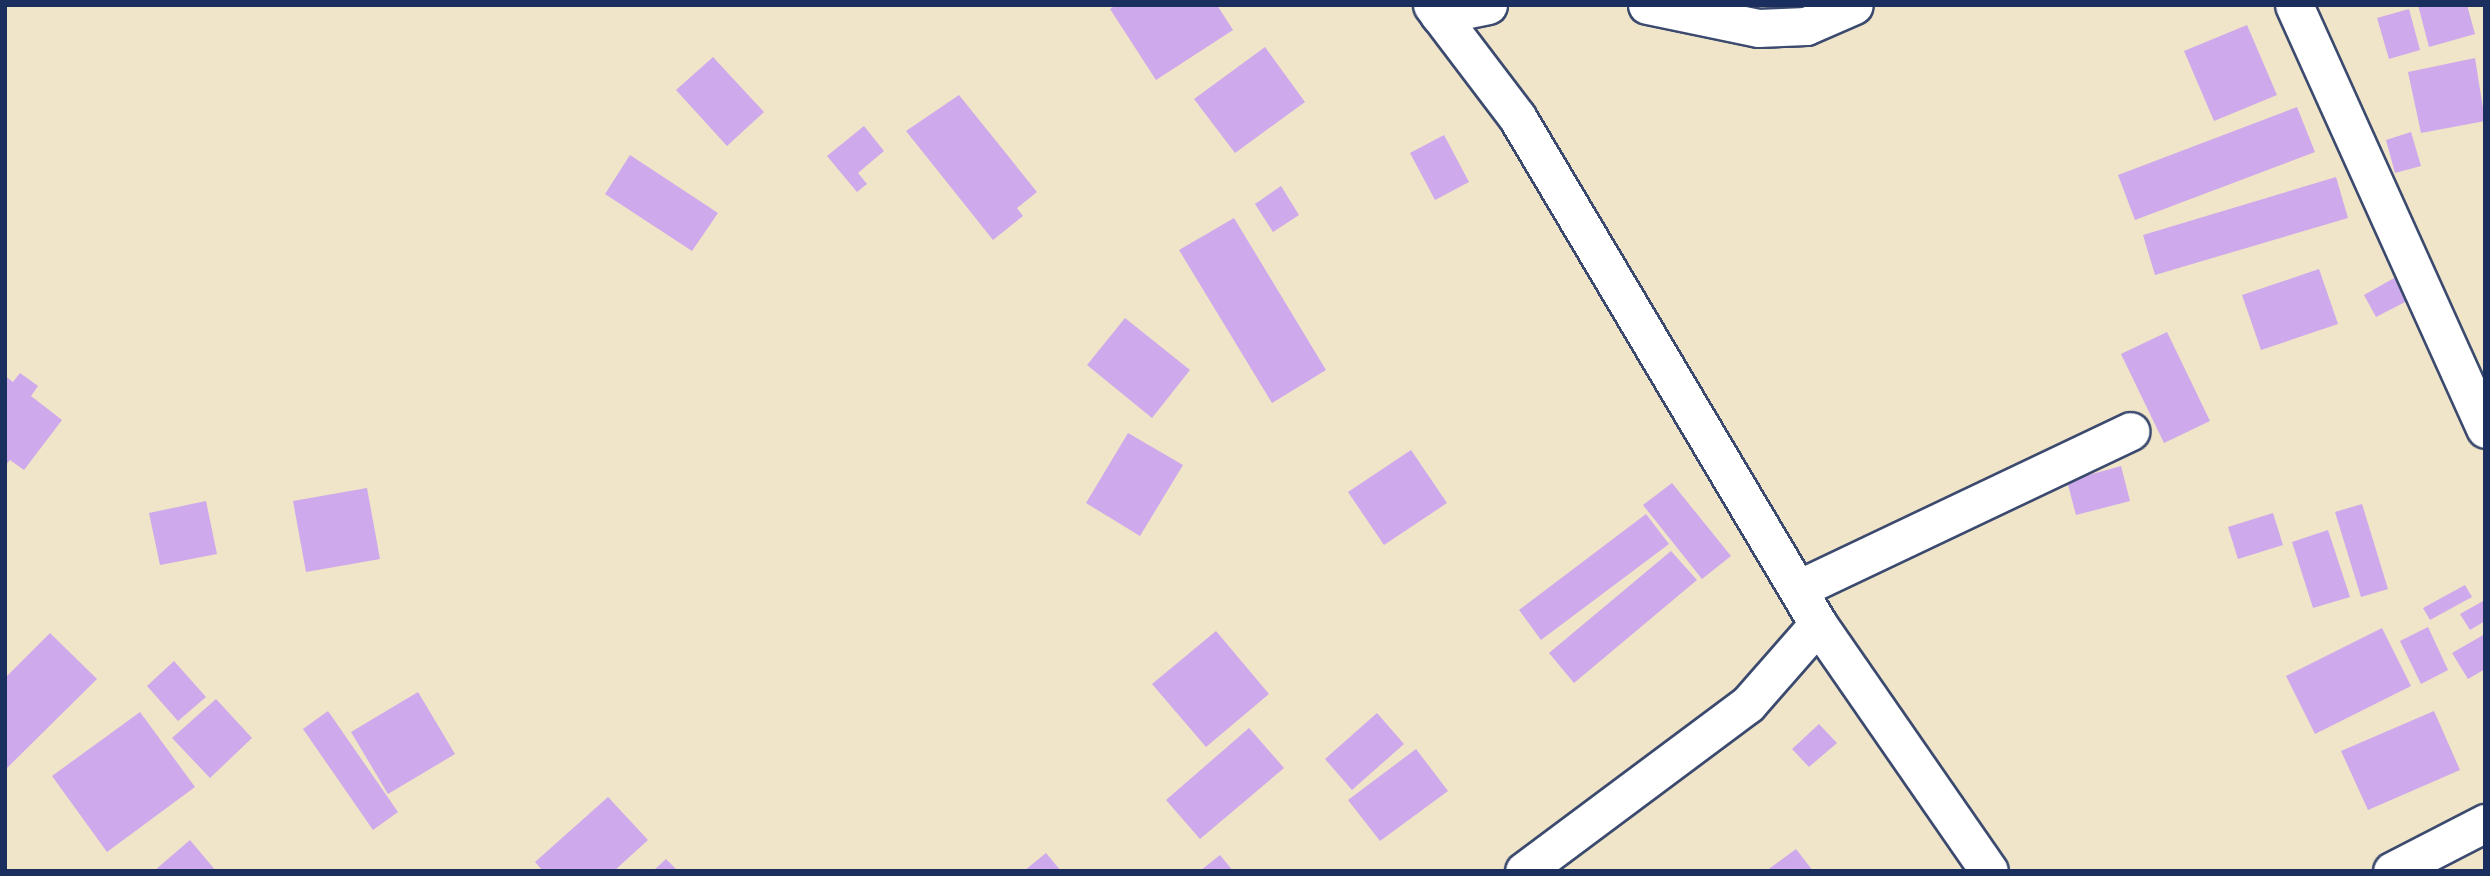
<!DOCTYPE html>
<html>
<head>
<meta charset="utf-8">
<style>
	body { margin:0 }
	#map { position:relative; width:2490px; height:876px; overflow:hidden; background:#f0e5c9; font-family:Itim,sans-serif }
	div>[style] { position:absolute }
	.building>* { inset:0; background:#cea9eb }
	.roads { filter:drop-shadow(2px 0 #3b4a6e) drop-shadow(-2px 0 #3b4a6e) drop-shadow(0 2px #3b4a6e) drop-shadow(0 -2px #3b4a6e) }
	.street>* { height:37px; margin:-18.5px; padding:0 18.5px; transform-origin:18.5px; border-radius:18.5px; background:#fff }
	span { translate:-50% -50%; white-space:nowrap; text-align:center; line-height:1.15; -webkit-text-stroke:5px #fff; paint-order:stroke }
	.frame { position:absolute; inset:0; border:7px solid #1b2f5e; pointer-events:none }
</style>
</head>
<body>
<div id="map">
	<div class="building">
		<i style="clip-path:polygon(1116px 5px,1217px 5px,1233px 30px,1156px 80px,1110px 9px)"></i>
		<i style="clip-path:polygon(2418px 5px,2467px 5px,2475px 34px,2429px 47px)"></i>
		<i style="clip-path:polygon(2409px 9px,2420px 50px,2389px 59px,2377px 18px)"></i>
		<i style="clip-path:polygon(2247px 25px,2277px 95px,2214px 121px,2184px 51px)"></i>
		<i style="clip-path:polygon(1265px 47px,1305px 102px,1235px 153px,1194px 99px)"></i>
		<i style="clip-path:polygon(713px 57px,764px 112px,727px 146px,676px 90px)"></i>
		<i style="clip-path:polygon(2475px 58px,2485px 121px,2421px 133px,2408px 72px)"></i>
		<i style="clip-path:polygon(959px 95px,1037px 192px,1017px 208px,1023px 216px,993px 240px,906px 131px)"></i>
		<i style="clip-path:polygon(2297px 107px,2315px 152px,2135px 220px,2118px 175px)"></i>
		<i style="clip-path:polygon(864px 126px,884px 151px,858px 173px,867px 184px,857px 192px,827px 156px)"></i>
		<i style="clip-path:polygon(2411px 132px,2421px 166px,2395px 173px,2386px 140px)"></i>
		<i style="clip-path:polygon(1444px 135px,1469px 182px,1435px 200px,1410px 153px)"></i>
		<i style="clip-path:polygon(630px 155px,718px 213px,692px 251px,605px 194px)"></i>
		<i style="clip-path:polygon(2336px 177px,2348px 218px,2155px 275px,2143px 235px)"></i>
		<i style="clip-path:polygon(1281px 186px,1299px 215px,1273px 232px,1255px 204px)"></i>
		<i style="clip-path:polygon(1234px 218px,1326px 370px,1272px 403px,1179px 250px)"></i>
		<i style="clip-path:polygon(2319px 269px,2338px 324px,2261px 350px,2242px 295px)"></i>
		<i style="clip-path:polygon(2396px 277px,2409px 300px,2376px 317px,2364px 295px)"></i>
		<i style="clip-path:polygon(1125px 318px,1190px 370px,1152px 418px,1087px 365px)"></i>
		<i style="clip-path:polygon(2167px 332px,2210px 421px,2164px 443px,2121px 354px)"></i>
		<i style="clip-path:polygon(20px 373px,38px 386px,31px 396px,62px 420px,24px 470px,10px 460px,5px 466px,5px 376px,13px 382px)"></i>
		<i style="clip-path:polygon(1128px 433px,1183px 465px,1140px 536px,1086px 503px)"></i>
		<i style="clip-path:polygon(1411px 450px,1447px 503px,1384px 545px,1348px 492px)"></i>
		<i style="clip-path:polygon(2121px 466px,2130px 501px,2076px 515px,2067px 481px)"></i>
		<i style="clip-path:polygon(1672px 483px,1731px 556px,1702px 579px,1643px 505px)"></i>
		<i style="clip-path:polygon(367px 488px,380px 559px,306px 572px,293px 501px)"></i>
		<i style="clip-path:polygon(206px 501px,217px 554px,160px 565px,149px 513px)"></i>
		<i style="clip-path:polygon(2362px 504px,2388px 589px,2361px 597px,2335px 512px)"></i>
		<i style="clip-path:polygon(2273px 513px,2283px 545px,2238px 559px,2228px 527px)"></i>
		<i style="clip-path:polygon(1646px 514px,1669px 544px,1541px 640px,1519px 610px)"></i>
		<i style="clip-path:polygon(2328px 530px,2350px 597px,2313px 608px,2292px 542px)"></i>
		<i style="clip-path:polygon(1671px 551px,1697px 580px,1574px 683px,1549px 653px)"></i>
		<i style="clip-path:polygon(2465px 585px,2472px 597px,2430px 620px,2423px 608px)"></i>
		<i style="clip-path:polygon(2485px 600px,2485px 621px,2470px 630px,2460px 614px)"></i>
		<i style="clip-path:polygon(2428px 627px,2448px 670px,2421px 684px,2400px 641px)"></i>
		<i style="clip-path:polygon(2382px 628px,2411px 686px,2315px 734px,2286px 676px)"></i>
		<i style="clip-path:polygon(1216px 631px,1269px 694px,1206px 747px,1152px 684px)"></i>
		<i style="clip-path:polygon(50px 633px,97px 679px,5px 770px,5px 678px)"></i>
		<i style="clip-path:polygon(2485px 634px,2485px 669px,2468px 679px,2452px 653px)"></i>
		<i style="clip-path:polygon(174px 661px,206px 697px,178px 721px,147px 686px)"></i>
		<i style="clip-path:polygon(418px 692px,455px 754px,388px 794px,351px 732px)"></i>
		<i style="clip-path:polygon(216px 699px,252px 738px,210px 778px,172px 738px)"></i>
		<i style="clip-path:polygon(328px 711px,398px 812px,373px 830px,303px 729px)"></i>
		<i style="clip-path:polygon(2434px 711px,2460px 770px,2368px 810px,2341px 751px)"></i>
		<i style="clip-path:polygon(140px 712px,195px 787px,107px 852px,52px 776px)"></i>
		<i style="clip-path:polygon(1377px 713px,1404px 744px,1352px 790px,1325px 759px)"></i>
		<i style="clip-path:polygon(1819px 724px,1837px 743px,1809px 767px,1792px 749px)"></i>
		<i style="clip-path:polygon(1249px 728px,1284px 768px,1200px 839px,1166px 800px)"></i>
		<i style="clip-path:polygon(1416px 749px,1448px 791px,1380px 841px,1348px 800px)"></i>
		<i style="clip-path:polygon(608px 797px,648px 840px,614px 871px,543px 871px,535px 862px)"></i>
		<i style="clip-path:polygon(190px 840px,216px 871px,154px 871px)"></i>
		<i style="clip-path:polygon(1796px 849px,1813px 871px,1766px 871px)"></i>
		<i style="clip-path:polygon(1046px 853px,1061px 871px,1024px 871px)"></i>
		<i style="clip-path:polygon(1220px 855px,1233px 871px,1200px 871px)"></i>
		<i style="clip-path:polygon(666px 859px,678px 871px,653px 871px)"></i>
	</div>
	<div class="roads">
		<div class="street">
			<i style="left:1432px;top:5px;width:141px;rotate:52.8deg"></i>
			<i style="left:1517px;top:117px;width:590px;rotate:59.3deg"></i>
			<i style="left:1818px;top:624px;width:300px;rotate:55.3deg"></i>
			<i style="left:1647px;top:5px;width:113px;rotate:11.7deg"></i>
			<i style="left:1758px;top:28px;width:48px;rotate:-2.4deg"></i>
			<i style="left:1806px;top:26px;width:52px;rotate:-23.6deg"></i>
			<i style="left:2294px;top:5px;width:465px;rotate:65.7deg"></i>
			<i style="left:1439px;top:15px;width:50px;rotate:-11.5deg"></i>
			<i style="left:1798px;top:589px;width:368px;rotate:-25.4deg"></i>
			<i style="left:1524px;top:871px;width:279px;rotate:-36.7deg"></i>
			<i style="left:1748px;top:704px;width:106px;rotate:-48.8deg"></i>
			<i style="left:2392px;top:871px;width:105px;rotate:-27.3deg"></i>
		</div>
	</div>
	<div class="frame"></div>
</div>
</body>
</html>
